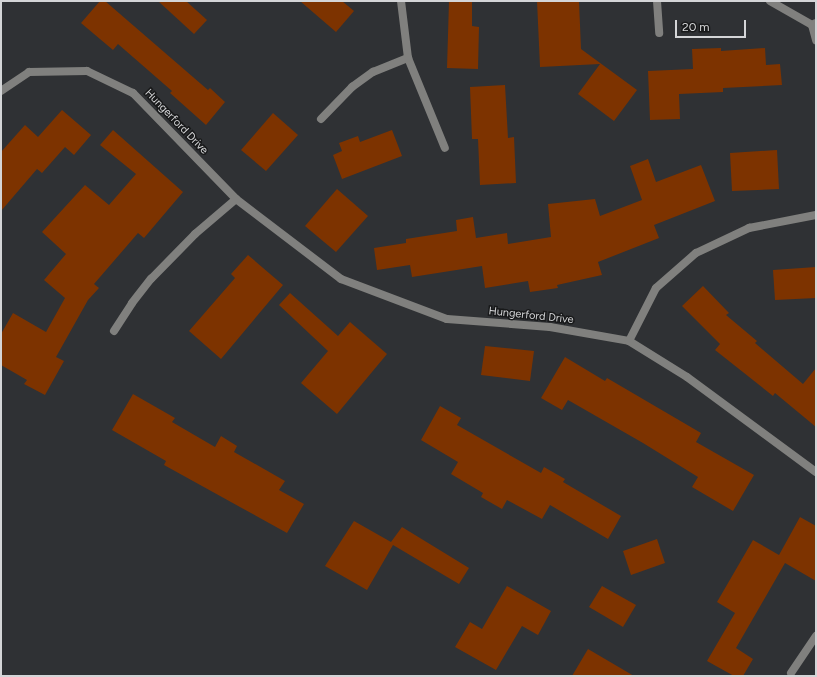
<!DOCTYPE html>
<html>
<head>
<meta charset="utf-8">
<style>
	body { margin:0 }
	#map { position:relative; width:817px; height:677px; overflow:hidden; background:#2f3134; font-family:Figtree,sans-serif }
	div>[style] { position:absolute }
	.building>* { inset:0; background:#7d3300 }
	.minor>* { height:8px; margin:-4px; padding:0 4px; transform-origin:4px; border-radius:4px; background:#80807e }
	span { translate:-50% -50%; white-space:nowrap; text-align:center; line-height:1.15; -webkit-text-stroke:3px #18191a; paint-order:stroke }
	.street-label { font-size:11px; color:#d4d5d7 }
	.frame { position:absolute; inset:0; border:2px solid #d4d5d7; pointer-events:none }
	.scale { position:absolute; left:675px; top:20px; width:71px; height:18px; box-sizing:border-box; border:2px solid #d4d5d7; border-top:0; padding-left:5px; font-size:12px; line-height:14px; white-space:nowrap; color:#d4d5d7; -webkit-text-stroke:3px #18191a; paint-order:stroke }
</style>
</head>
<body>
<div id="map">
	<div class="building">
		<i style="clip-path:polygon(100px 1px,105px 1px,208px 90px,210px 88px,225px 102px,206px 125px,170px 93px,172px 91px,118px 44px,113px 50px,81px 23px)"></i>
		<i style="clip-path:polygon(158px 1px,186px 1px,207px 20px,194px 34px)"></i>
		<i style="clip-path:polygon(300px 1px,342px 1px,354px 11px,336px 32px)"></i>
		<i style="clip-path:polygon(449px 1px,472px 1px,472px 26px,479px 27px,478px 69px,447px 68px)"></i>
		<i style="clip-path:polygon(537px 1px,579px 1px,581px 49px,637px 90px,614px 121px,578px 94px,600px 64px,540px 67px)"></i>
		<i style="clip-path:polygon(721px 48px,721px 51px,765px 48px,766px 65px,780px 64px,782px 85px,723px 88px,723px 92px,679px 94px,680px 119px,650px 120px,648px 71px,693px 69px,692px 49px)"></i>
		<i style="clip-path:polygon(505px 85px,508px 138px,514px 137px,516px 183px,480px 185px,478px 139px,472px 139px,470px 87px)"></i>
		<i style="clip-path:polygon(62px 110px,91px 135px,74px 155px,65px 147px,42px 173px,37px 169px,1px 211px,1px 152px,25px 125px,38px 137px)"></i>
		<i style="clip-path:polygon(273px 113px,298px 135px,266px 171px,241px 150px)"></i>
		<i style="clip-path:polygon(113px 130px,183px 192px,144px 238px,138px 233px,94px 284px,99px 288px,88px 300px,56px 357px,64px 361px,45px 395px,24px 384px,27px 380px,1px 365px,1px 334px,13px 313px,46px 332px,65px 298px,44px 280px,66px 254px,42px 232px,85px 185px,109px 205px,136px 174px,100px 145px)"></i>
		<i style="clip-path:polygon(392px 130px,402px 156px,342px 179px,333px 155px,342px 151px,339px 143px,358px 136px,360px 142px)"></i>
		<i style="clip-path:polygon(777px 150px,779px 189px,732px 191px,730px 153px)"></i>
		<i style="clip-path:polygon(648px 159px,656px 182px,701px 165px,715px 201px,654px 225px,659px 238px,598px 262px,602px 275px,557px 285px,558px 288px,530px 292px,528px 281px,485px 288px,482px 266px,412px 277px,410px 265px,377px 270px,374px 248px,406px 243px,406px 239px,457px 231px,456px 220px,473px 217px,476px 238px,507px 233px,508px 244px,551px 237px,548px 204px,595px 199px,600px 216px,642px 200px,630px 166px)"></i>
		<i style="clip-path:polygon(337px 189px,368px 216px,336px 252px,305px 226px)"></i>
		<i style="clip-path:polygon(248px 255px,283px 285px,221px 359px,189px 331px,235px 278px,231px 274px)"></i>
		<i style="clip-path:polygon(816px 267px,816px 298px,775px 300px,773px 270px)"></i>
		<i style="clip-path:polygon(703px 286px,729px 313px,726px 315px,757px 341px,755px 343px,803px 384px,816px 368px,816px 427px,775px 393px,773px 396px,715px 350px,720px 344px,682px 306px)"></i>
		<i style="clip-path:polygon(290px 293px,338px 336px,350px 322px,387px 354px,337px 414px,301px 383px,328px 351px,279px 305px)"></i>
		<i style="clip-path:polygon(485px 346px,534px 351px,530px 381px,481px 375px)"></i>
		<i style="clip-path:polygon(565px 357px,605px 381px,607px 378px,701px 433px,696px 442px,754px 475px,733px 511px,692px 487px,698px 477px,643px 443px,568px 400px,562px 410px,541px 398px)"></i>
		<i style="clip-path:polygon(133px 394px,175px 418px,172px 422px,215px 447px,221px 436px,237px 446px,234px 452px,285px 481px,279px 490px,304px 504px,287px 533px,164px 465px,166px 461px,112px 430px)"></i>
		<i style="clip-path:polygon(440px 406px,461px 418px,457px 425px,541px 473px,544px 467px,565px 479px,563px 482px,621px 516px,608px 539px,550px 505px,542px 519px,507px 500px,502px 509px,481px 497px,483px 493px,451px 474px,458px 462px,421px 440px)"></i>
		<i style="clip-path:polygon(800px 517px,816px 526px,816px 581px,785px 563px,736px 648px,753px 659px,743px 676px,734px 676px,707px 661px,735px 613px,717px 602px,753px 540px,779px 555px)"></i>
		<i style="clip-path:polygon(354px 521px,391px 542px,402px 527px,469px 568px,459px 584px,393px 545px,367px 590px,325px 566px)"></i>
		<i style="clip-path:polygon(657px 539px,665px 563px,631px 575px,623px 551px)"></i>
		<i style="clip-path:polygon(507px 586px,551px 611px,538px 635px,522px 626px,496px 670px,455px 647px,470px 622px,482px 629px)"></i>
		<i style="clip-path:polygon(602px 586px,636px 605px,623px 627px,589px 607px)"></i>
		<i style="clip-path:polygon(588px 649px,634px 676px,572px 676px)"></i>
	</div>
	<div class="minor">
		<i style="left:401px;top:1px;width:57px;rotate:83deg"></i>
		<i style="left:408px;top:58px;width:97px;rotate:67.7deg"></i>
		<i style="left:657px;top:1px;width:32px;rotate:86deg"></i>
		<i style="left:770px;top:1px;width:48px;rotate:29.7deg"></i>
		<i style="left:812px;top:25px;width:4px;rotate:-27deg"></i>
		<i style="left:812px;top:25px;width:16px;rotate:75deg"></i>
		<i style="left:1px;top:91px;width:34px;rotate:-34deg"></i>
		<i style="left:29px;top:72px;width:58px;rotate:-1deg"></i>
		<i style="left:87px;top:71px;width:51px;rotate:25.6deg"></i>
		<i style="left:133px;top:93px;width:148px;rotate:45.8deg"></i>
		<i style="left:236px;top:199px;width:132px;rotate:37.3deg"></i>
		<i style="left:341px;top:279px;width:113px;rotate:20.7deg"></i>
		<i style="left:447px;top:319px;width:103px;rotate:4.4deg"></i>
		<i style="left:550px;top:327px;width:80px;rotate:10deg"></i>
		<i style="left:629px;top:341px;width:68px;rotate:31.8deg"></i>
		<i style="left:687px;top:377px;width:160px;rotate:36.4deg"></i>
		<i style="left:321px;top:119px;width:45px;rotate:-45.9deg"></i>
		<i style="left:352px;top:87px;width:26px;rotate:-36deg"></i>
		<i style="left:373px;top:72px;width:38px;rotate:-22deg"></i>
		<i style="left:114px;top:331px;width:33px;rotate:-57deg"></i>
		<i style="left:132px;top:303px;width:31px;rotate:-52deg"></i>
		<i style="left:151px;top:279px;width:63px;rotate:-45.6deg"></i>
		<i style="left:195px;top:234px;width:54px;rotate:-40.5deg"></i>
		<i style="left:629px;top:341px;width:59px;rotate:-63deg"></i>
		<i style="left:656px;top:288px;width:53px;rotate:-41.2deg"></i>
		<i style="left:696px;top:253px;width:59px;rotate:-25.3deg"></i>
		<i style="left:749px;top:228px;width:68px;rotate:-11deg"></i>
		<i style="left:791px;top:673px;width:45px;rotate:-56deg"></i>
	</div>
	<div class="street-label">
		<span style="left:176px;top:122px;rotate:46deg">Hungerford Drive</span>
		<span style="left:531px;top:316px;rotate:6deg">Hungerford Drive</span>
	</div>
	<div class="frame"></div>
	<div class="scale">20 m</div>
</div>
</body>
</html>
